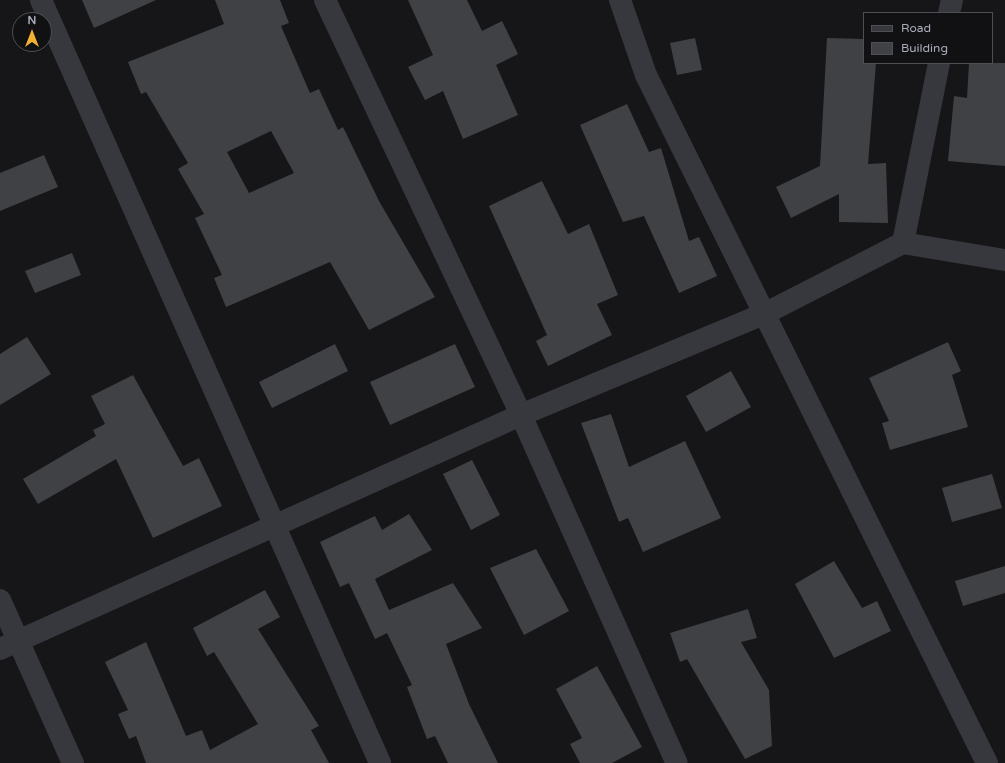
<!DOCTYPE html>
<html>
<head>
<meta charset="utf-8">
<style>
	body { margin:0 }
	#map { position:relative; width:1005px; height:763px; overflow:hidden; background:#161618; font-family:"Varela Round",sans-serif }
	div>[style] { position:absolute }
	.building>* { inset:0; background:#404145 }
	.minor>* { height:22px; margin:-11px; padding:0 11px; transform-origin:11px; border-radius:11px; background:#37383d }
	span { translate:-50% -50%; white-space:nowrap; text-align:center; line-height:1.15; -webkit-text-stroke:3px #111113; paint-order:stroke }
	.legend { position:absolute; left:863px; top:12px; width:130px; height:52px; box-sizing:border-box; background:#111113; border:1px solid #4d4f55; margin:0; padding:5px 7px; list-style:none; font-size:12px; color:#a8adb8 }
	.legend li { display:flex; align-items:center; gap:8px; height:20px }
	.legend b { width:20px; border:1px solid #4d4f55 }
	.north { position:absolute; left:12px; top:12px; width:40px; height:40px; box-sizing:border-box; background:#111113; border:1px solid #4d4f55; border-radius:50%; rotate:0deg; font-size:11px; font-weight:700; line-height:16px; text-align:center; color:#a8adb8 }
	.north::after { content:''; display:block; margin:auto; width:14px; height:18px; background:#f2b134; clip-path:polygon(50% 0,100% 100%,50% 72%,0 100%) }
</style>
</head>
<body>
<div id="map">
	<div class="building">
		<i style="clip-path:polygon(82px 0,156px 0,94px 28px)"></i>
		<i style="clip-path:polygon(evenodd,215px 0,280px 0,289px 23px,281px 26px,310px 93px,319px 89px,338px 130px,343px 127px,379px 201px,435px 297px,369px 330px,330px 262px,226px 307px,214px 278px,222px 275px,195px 218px,204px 214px,178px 169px,188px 163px,146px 92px,141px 94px,128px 62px,224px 24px,215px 0,271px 131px,294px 173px,249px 193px,227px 152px,271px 131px)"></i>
		<i style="clip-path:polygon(408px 0,467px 0,482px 31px,502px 21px,518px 54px,496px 65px,518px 115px,463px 139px,443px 91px,425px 100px,408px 67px,433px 55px)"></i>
		<i style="clip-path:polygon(695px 38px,702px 70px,677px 75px,670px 43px)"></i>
		<i style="clip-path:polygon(827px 38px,864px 39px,864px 63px,876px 63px,868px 164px,886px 163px,888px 223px,839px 222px,839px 194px,791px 218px,776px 187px,820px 166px)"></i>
		<i style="clip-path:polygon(969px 63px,1005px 63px,1005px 166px,948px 161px,954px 96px,967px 98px)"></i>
		<i style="clip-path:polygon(627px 104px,649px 152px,661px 148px,689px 241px,699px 237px,717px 276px,679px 293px,644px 216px,623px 222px,580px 125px)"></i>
		<i style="clip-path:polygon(44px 155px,58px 187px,0 211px,0 173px)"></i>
		<i style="clip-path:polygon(542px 181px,568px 234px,589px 224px,618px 295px,597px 304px,612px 335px,548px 366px,536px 341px,547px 335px,489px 206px)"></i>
		<i style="clip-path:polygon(72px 253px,81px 275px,35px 293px,25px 271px)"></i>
		<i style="clip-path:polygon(27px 337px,51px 374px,0 405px,0 354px)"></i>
		<i style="clip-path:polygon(948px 342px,961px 371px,952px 375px,968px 427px,890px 450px,882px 423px,889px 421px,869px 378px)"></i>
		<i style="clip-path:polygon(335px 344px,348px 371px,272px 408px,259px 382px)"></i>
		<i style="clip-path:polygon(455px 344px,475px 387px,390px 425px,370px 382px)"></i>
		<i style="clip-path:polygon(731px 371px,751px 407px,706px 432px,686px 396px)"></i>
		<i style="clip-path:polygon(133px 375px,183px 466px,199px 458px,222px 506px,153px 538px,116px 459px,38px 504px,23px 479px,96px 436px,93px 430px,105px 424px,91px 396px)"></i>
		<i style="clip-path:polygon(611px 414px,629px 467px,685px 441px,721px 518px,643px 552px,628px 518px,619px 522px,581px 423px)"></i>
		<i style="clip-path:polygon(472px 460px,500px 515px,471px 530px,443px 474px)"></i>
		<i style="clip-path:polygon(992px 474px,1002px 508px,952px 522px,942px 488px)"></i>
		<i style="clip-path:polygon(409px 514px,432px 550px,375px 579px,389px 610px,453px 583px,482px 628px,446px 644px,469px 704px,498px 763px,448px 763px,435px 736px,427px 739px,407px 687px,412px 685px,387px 633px,375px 639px,349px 583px,340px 587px,320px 542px,375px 516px,382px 530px)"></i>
		<i style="clip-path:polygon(536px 549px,569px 611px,524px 635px,490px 568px)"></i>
		<i style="clip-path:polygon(834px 561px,862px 608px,877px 601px,891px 631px,834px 658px,795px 584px)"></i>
		<i style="clip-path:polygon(1005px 566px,1005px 593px,963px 606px,955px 581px)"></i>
		<i style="clip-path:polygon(265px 590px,280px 617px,258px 629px,319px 726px,311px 730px,329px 763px,146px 763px,136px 736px,129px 739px,118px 714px,128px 710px,105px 662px,146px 642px,186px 736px,202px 730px,210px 750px,258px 724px,214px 652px,207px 656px,193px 628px)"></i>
		<i style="clip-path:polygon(748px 609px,757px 638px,741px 642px,769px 690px,772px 746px,745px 759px,687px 659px,680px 662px,670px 633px)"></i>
		<i style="clip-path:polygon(597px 666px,642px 747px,612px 763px,580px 763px,570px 744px,582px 738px,556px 689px)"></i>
	</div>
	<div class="minor">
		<i style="left:41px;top:0;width:835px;rotate:66.04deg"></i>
		<i style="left:325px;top:0;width:459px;rotate:64.7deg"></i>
		<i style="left:521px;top:415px;width:381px;rotate:65.9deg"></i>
		<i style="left:620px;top:0;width:79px;rotate:70.9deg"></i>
		<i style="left:646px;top:75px;width:768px;rotate:63.64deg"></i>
		<i style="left:949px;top:13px;width:13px;rotate:-77deg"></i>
		<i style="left:903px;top:243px;width:184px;rotate:-78.7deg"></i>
		<i style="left:0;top:600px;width:179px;rotate:65.9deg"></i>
		<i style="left:0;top:649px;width:571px;rotate:-24.19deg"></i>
		<i style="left:521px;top:415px;width:265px;rotate:-22.6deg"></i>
		<i style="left:766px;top:313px;width:154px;rotate:-27.1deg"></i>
		<i style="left:903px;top:243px;width:103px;rotate:9.5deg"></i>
	</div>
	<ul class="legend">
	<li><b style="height:5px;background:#37383d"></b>Road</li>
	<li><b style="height:11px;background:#404145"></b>Building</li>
	</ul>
	<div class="north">N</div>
</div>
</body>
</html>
